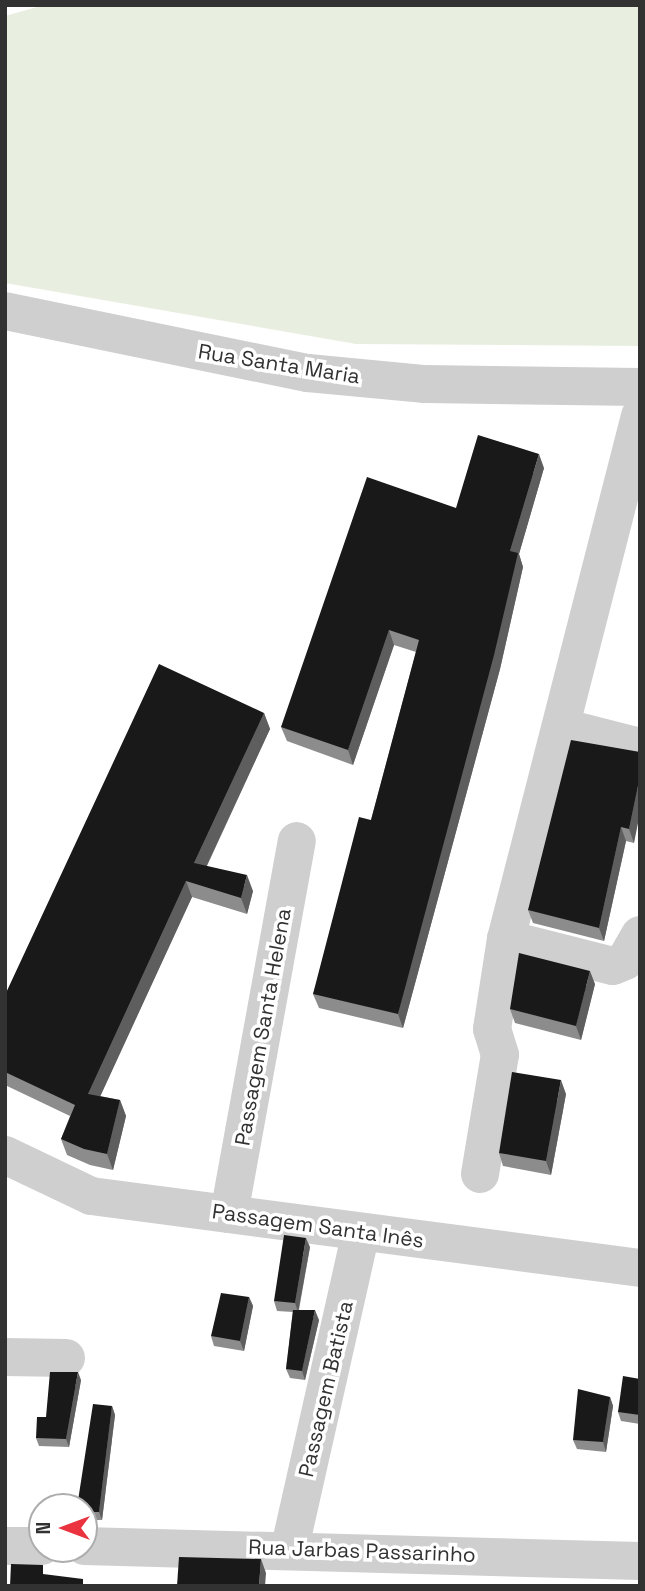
<!DOCTYPE html>
<html>
<head>
<meta charset="utf-8">
<style>
	body { margin:0 }
	#map { position:relative; width:645px; height:1591px; overflow:hidden; background:#fff; font-family:"Space Grotesk",sans-serif }
	div>[style] { position:absolute }
	.green>* { inset:0; background:#e8efe0 }
	.minor>* { height:38px; margin:-19px; padding:0 19px; transform-origin:19px; border-radius:19px; background:#cfcfcf }
	.wall>* { inset:0; background:#8c8c8c }
	.shaded-wall>* { inset:0; background:#5e5e5e }
	.building>* { inset:0; background:#191919 }
	span { translate:-50% -50%; white-space:nowrap; text-align:center; line-height:1.15; -webkit-text-stroke:7px #fff; paint-order:stroke }
	.street-label { font-size:21px; color:#323232 }
	.frame { position:absolute; inset:0; border:7px solid #323232; pointer-events:none }
	.north { position:absolute; left:28px; top:1493px; width:70px; height:70px; box-sizing:border-box; background:#fff; border:2px solid #adadad; border-radius:50%; rotate:270deg; font-size:19px; font-weight:700; line-height:28px; text-align:center; color:#323232 }
	.north::after { content:''; display:block; margin:auto; width:24px; height:32px; background:#eb323f; clip-path:polygon(50% 0,100% 100%,50% 72%,0 100%) }
</style>
</head>
<body>
<div id="map">
	<div class="green">
		<i style="clip-path:polygon(44px 5px,640px 5px,640px 346px,356px 344px,5px 283px,5px 16px)"></i>
	</div>
	<div class="minor">
		<i style="left:5px;top:311px;width:309px;rotate:11.6deg"></i>
		<i style="left:308px;top:373px;width:118px;rotate:5.4deg"></i>
		<i style="left:425px;top:384px;width:215px;rotate:0.8deg"></i>
		<i style="left:561px;top:727px;width:81px;rotate:14.2deg"></i>
		<i style="left:506px;top:939px;width:110px;rotate:14.2deg"></i>
		<i style="left:613px;top:966px;width:13px;rotate:-23deg"></i>
		<i style="left:625px;top:961px;width:30px;rotate:-60deg"></i>
		<i style="left:5px;top:1155px;width:95px;rotate:25.5deg"></i>
		<i style="left:91px;top:1196px;width:554px;rotate:7.47deg"></i>
		<i style="left:480px;top:1174px;width:121px;rotate:-80.5deg"></i>
		<i style="left:500px;top:1055px;width:27px;rotate:-107deg"></i>
		<i style="left:492px;top:1029px;width:91px;rotate:-81.2deg"></i>
		<i style="left:506px;top:939px;width:540px;rotate:-75.63deg"></i>
		<i style="left:229px;top:1214px;width:379px;rotate:-79.7deg"></i>
		<i style="left:5px;top:1357px;width:61px;rotate:0.9deg"></i>
		<i style="left:5px;top:1546px;width:37px"></i>
		<i style="left:84px;top:1546px;width:556px;rotate:1.55deg"></i>
		<i style="left:290px;top:1547px;width:323px;rotate:-77.3deg"></i>
	</div>
	<div class="wall">
		<i style="clip-path:polygon(544px 468px,519px 554px,523px 567px,500px 669px,403px 1028px,319px 1008px,313px 994px,371px 820px,416px 652px,394px 645px,353px 765px,287px 741px,281px 727px,456px 508px)"></i>
		<i style="clip-path:polygon(264px 713px,270px 729px,207px 866px,253px 891px,247px 914px,192px 897px,100px 1096px,120px 1100px,126px 1116px,113px 1170px,90px 1165px,67px 1155px,61px 1139px,70px 1116px,5px 1085px,5px 995px)"></i>
		<i style="clip-path:polygon(640px 752px,634px 843px,626px 841px,604px 941px,533px 923px,528px 910px)"></i>
		<i style="clip-path:polygon(595px 984px,581px 1040px,515px 1023px,510px 1009px)"></i>
		<i style="clip-path:polygon(566px 1094px,551px 1175px,503px 1166px,499px 1153px)"></i>
		<i style="clip-path:polygon(310px 1247px,299px 1310px,319px 1320px,305px 1380px,290px 1378px,286px 1369px,293px 1312px,277px 1311px,274px 1301px)"></i>
		<i style="clip-path:polygon(249px 1297px,253px 1306px,244px 1351px,214px 1346px,211px 1336px)"></i>
		<i style="clip-path:polygon(640px 1379px,640px 1424px,621px 1421px,618px 1412px)"></i>
		<i style="clip-path:polygon(81px 1380px,69px 1447px,39px 1446px,36px 1438px,46px 1417px)"></i>
		<i style="clip-path:polygon(610px 1397px,613px 1406px,606px 1452px,577px 1449px,573px 1440px)"></i>
		<i style="clip-path:polygon(112px 1406px,115px 1415px,102px 1520px,84px 1520px,84px 1507px)"></i>
	</div>
	<div class="shaded-wall">
		<i style="clip-path:polygon(539px 454px,544px 468px,519px 554px,523px 567px,500px 669px,403px 1028px,398px 1014px,510px 551px)"></i>
		<i style="clip-path:polygon(389px 630px,394px 645px,353px 765px,348px 750px)"></i>
		<i style="clip-path:polygon(264px 713px,270px 729px,200px 880px,194px 863px)"></i>
		<i style="clip-path:polygon(640px 776px,640px 813px,634px 843px,629px 829px)"></i>
		<i style="clip-path:polygon(621px 827px,626px 841px,604px 941px,599px 928px)"></i>
		<i style="clip-path:polygon(247px 875px,253px 891px,247px 914px,241px 898px)"></i>
		<i style="clip-path:polygon(186px 881px,192px 897px,94px 1110px,88px 1094px)"></i>
		<i style="clip-path:polygon(590px 971px,595px 984px,581px 1040px,576px 1026px)"></i>
		<i style="clip-path:polygon(561px 1080px,566px 1094px,551px 1175px,546px 1161px)"></i>
		<i style="clip-path:polygon(120px 1100px,126px 1116px,113px 1170px,107px 1154px)"></i>
		<i style="clip-path:polygon(306px 1238px,310px 1247px,298px 1312px,295px 1303px)"></i>
		<i style="clip-path:polygon(249px 1297px,253px 1306px,244px 1351px,240px 1341px)"></i>
		<i style="clip-path:polygon(315px 1310px,319px 1320px,305px 1380px,302px 1371px)"></i>
		<i style="clip-path:polygon(78px 1372px,81px 1380px,69px 1447px,66px 1439px)"></i>
		<i style="clip-path:polygon(610px 1397px,613px 1406px,606px 1452px,603px 1442px)"></i>
		<i style="clip-path:polygon(112px 1406px,115px 1415px,102px 1520px,99px 1512px)"></i>
		<i style="clip-path:polygon(261px 1559px,266px 1573px,265px 1586px,259px 1586px)"></i>
	</div>
	<div class="building">
		<i style="clip-path:polygon(478px 435px,539px 454px,510px 551px,518px 553px,494px 655px,398px 1014px,313px 994px,359px 817px,371px 820px,419px 640px,389px 630px,348px 750px,281px 727px,367px 477px,456px 508px)"></i>
		<i style="clip-path:polygon(159px 664px,264px 713px,194px 863px,247px 875px,241px 898px,186px 881px,88px 1094px,120px 1100px,107px 1154px,84px 1149px,61px 1139px,75px 1105px,5px 1072px,5px 995px)"></i>
		<i style="clip-path:polygon(571px 740px,640px 752px,640px 776px,629px 829px,621px 827px,599px 928px,528px 910px)"></i>
		<i style="clip-path:polygon(519px 953px,590px 971px,576px 1026px,510px 1009px)"></i>
		<i style="clip-path:polygon(512px 1072px,561px 1080px,546px 1161px,499px 1153px)"></i>
		<i style="clip-path:polygon(284px 1235px,306px 1238px,295px 1303px,274px 1301px)"></i>
		<i style="clip-path:polygon(221px 1293px,249px 1297px,240px 1341px,211px 1336px)"></i>
		<i style="clip-path:polygon(293px 1310px,315px 1310px,302px 1371px,286px 1369px)"></i>
		<i style="clip-path:polygon(50px 1372px,78px 1372px,66px 1439px,36px 1438px,37px 1417px,46px 1417px)"></i>
		<i style="clip-path:polygon(623px 1376px,640px 1379px,640px 1415px,618px 1412px)"></i>
		<i style="clip-path:polygon(578px 1389px,610px 1397px,603px 1442px,573px 1440px)"></i>
		<i style="clip-path:polygon(93px 1404px,112px 1406px,99px 1512px,84px 1512px,84px 1507px,77px 1507px)"></i>
		<i style="clip-path:polygon(179px 1557px,261px 1559px,259px 1586px,177px 1586px)"></i>
		<i style="clip-path:polygon(11px 1564px,43px 1565px,43px 1574px,83px 1579px,83px 1586px,10px 1586px)"></i>
	</div>
	<div class="street-label">
		<span style="left:279px;top:364px;rotate:9deg">Rua Santa Maria</span>
		<span style="left:263px;top:1027px;rotate:-80deg">Passagem Santa Helena</span>
		<span style="left:318px;top:1226px;rotate:8deg">Passagem Santa Inês</span>
		<span style="left:326px;top:1389px;rotate:-77deg">Passagem Batista</span>
		<span style="left:362px;top:1551px;rotate:2deg">Rua Jarbas Passarinho</span>
	</div>
	<div class="frame"></div>
	<div class="north">N</div>
</div>
</body>
</html>
